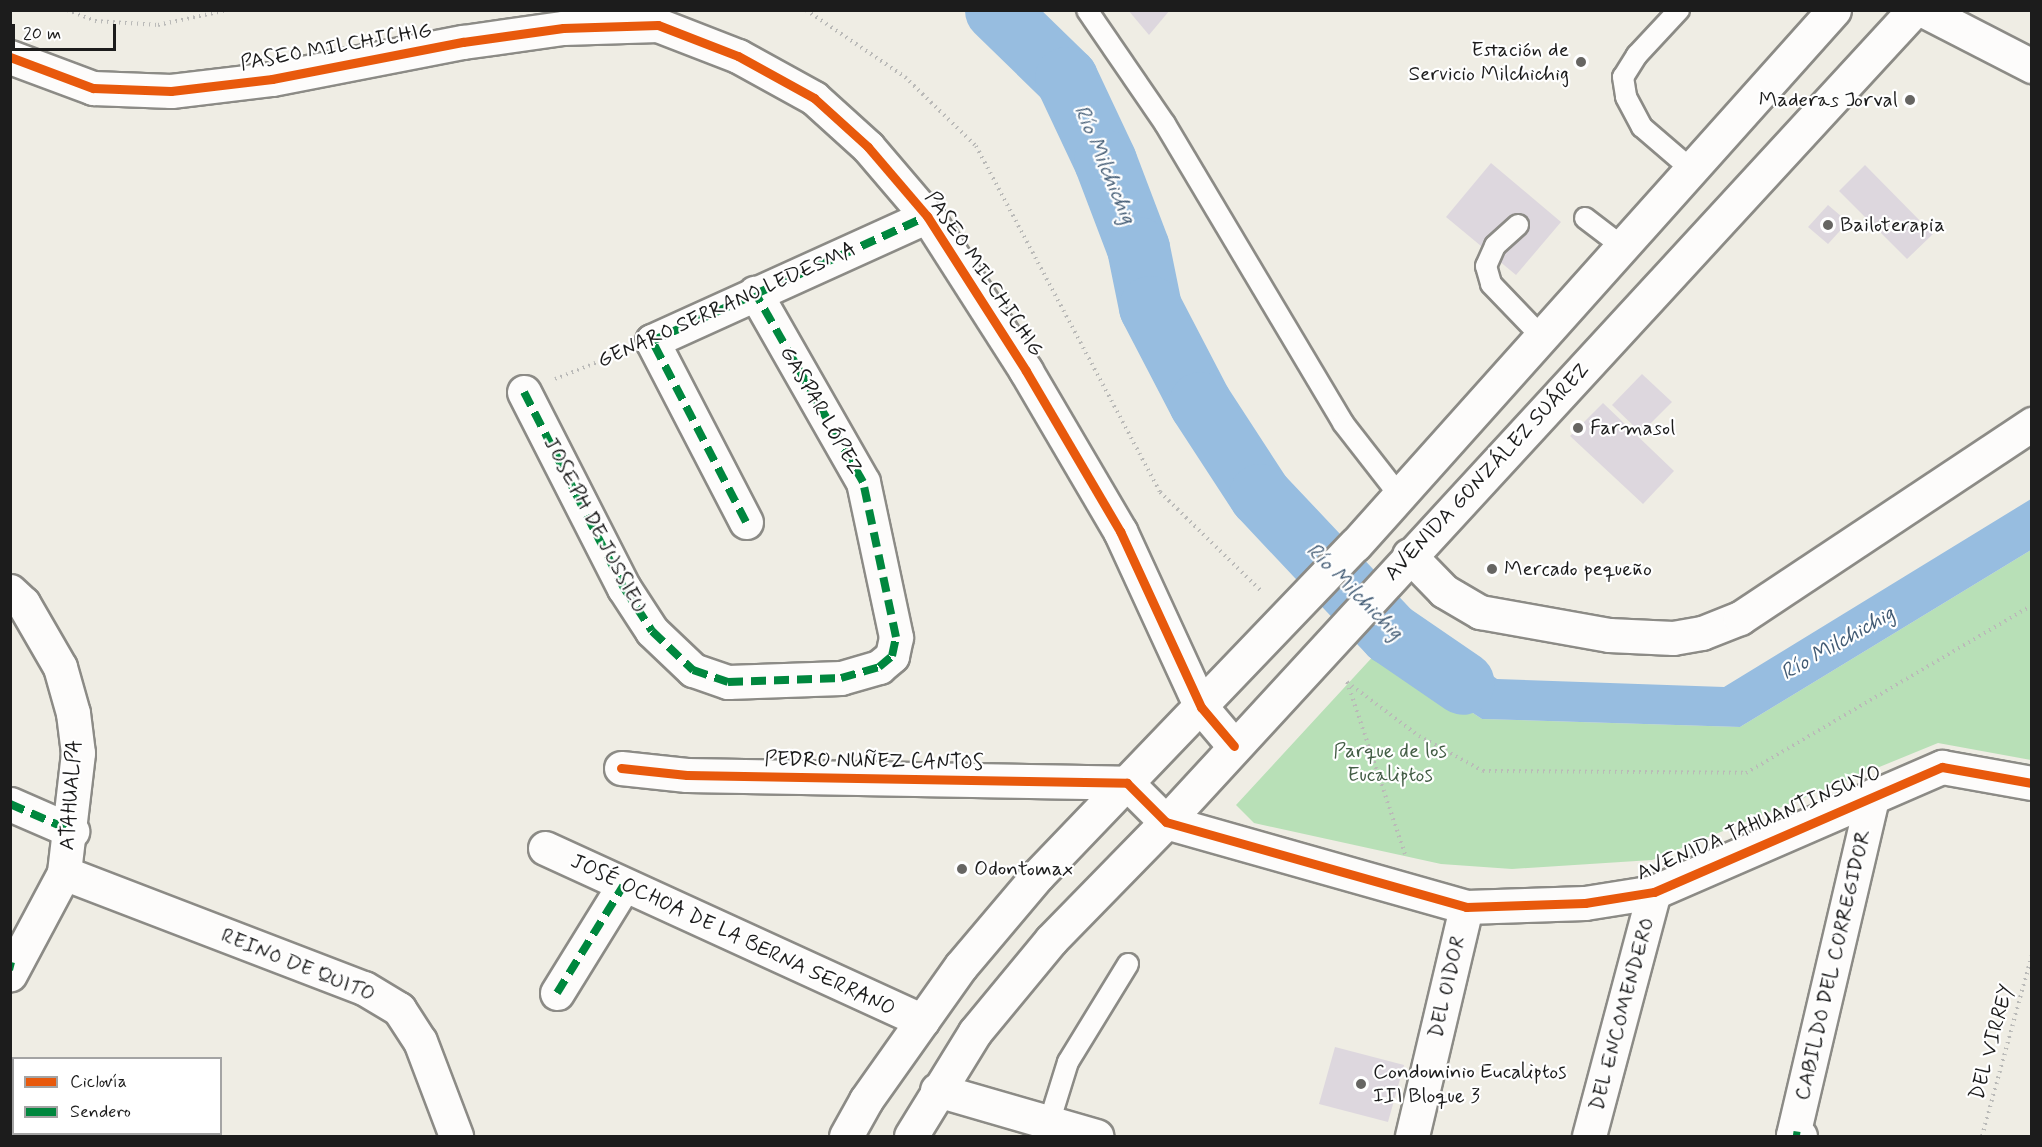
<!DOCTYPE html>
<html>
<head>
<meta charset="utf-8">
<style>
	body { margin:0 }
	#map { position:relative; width:2042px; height:1147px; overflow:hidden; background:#efede4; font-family:Mynerve,sans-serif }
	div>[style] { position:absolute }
	.green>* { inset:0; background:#b8e0b7 }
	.water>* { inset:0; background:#97bde0 }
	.river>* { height:63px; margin:-31.5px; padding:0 31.5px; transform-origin:31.5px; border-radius:31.5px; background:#97bde0 }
	.building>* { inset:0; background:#ddd7de }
	.path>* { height:4px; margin-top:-2px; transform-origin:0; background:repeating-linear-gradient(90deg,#babab8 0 1.5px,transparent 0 6px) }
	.roads { filter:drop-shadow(2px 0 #8c8b86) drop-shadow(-2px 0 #8c8b86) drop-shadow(0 2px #8c8b86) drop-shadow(0 -2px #8c8b86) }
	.service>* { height:20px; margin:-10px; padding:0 10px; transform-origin:10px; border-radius:10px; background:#fdfcfb }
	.minor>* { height:33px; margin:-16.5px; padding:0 16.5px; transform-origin:16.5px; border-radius:16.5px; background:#fdfcfb }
	.secondary>* { height:33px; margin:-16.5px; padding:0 16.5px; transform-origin:16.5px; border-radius:16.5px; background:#fdfcfb }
	.quiet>* { height:8px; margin-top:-4px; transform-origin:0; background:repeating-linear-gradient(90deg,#00873e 0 15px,transparent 0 23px) }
	.cycleway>* { height:9px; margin:-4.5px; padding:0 4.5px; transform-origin:4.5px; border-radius:4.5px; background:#e8590c }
	.dots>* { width:16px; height:16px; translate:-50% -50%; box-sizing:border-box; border:3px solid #fff; border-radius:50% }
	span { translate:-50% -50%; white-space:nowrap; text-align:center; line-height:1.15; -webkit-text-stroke:4.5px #fff; paint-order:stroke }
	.street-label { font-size:21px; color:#1c1c1c }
	.poi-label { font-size:21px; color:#1c1c1c }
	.right { translate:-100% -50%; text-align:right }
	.left { translate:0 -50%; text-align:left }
	.park-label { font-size:21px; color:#435d45 }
	.water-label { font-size:22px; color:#425b74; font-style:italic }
	.frame { position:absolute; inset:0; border:12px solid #1c1c1c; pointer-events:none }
	.legend { position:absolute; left:12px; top:1057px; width:210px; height:78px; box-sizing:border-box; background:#fff; border:2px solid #a4a4a4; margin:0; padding:8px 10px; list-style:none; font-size:18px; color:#1c1c1c }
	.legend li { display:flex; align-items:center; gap:12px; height:30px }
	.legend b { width:30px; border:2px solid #a4a4a4 }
	.scale { position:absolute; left:12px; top:24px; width:104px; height:27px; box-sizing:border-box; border:3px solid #1c1c1c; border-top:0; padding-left:8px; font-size:18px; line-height:21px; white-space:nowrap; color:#1c1c1c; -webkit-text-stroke:4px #fff; paint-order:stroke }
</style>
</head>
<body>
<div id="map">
	<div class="green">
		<i style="clip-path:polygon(2031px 550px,2031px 760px,1938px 743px,1652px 860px,1512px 869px,1441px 864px,1254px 823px,1236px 805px,1378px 651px,1482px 719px,1740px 727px)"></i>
	</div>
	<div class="water">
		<i style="clip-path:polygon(2031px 499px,2031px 550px,1740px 727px,1482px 719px,1378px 651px,1406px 615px,1497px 679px,1724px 687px)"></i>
	</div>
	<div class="river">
		<i style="left:996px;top:10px;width:98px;rotate:44.2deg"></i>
		<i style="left:1066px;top:78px;width:92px;rotate:64.8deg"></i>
		<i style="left:1105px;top:161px;width:93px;rotate:69.2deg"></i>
		<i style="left:1138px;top:248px;width:60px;rotate:78.5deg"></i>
		<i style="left:1150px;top:307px;width:108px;rotate:62.5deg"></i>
		<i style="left:1200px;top:403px;width:110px;rotate:56.9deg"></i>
		<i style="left:1260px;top:495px;width:190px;rotate:46.7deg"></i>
		<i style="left:1390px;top:633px;width:88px;rotate:34.4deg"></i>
	</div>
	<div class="building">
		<i style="clip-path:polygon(1128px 10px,1170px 10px,1149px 35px)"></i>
		<i style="clip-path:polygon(1491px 163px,1561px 222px,1516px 275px,1446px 217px)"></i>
		<i style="clip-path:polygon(1865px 165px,1933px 234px,1907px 259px,1839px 191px)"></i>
		<i style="clip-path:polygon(1828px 205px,1848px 222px,1828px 244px,1808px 227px)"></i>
		<i style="clip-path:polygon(1642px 374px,1672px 402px,1641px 433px,1612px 405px)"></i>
		<i style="clip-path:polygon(1603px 403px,1674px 471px,1643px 504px,1570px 436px)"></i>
		<i style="clip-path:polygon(1335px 1047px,1404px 1065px,1388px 1122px,1319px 1104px)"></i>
	</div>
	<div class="path">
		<i style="left:67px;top:10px;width:30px;rotate:21deg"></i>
		<i style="left:95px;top:21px;width:63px;rotate:3.6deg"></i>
		<i style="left:158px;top:25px;width:72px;rotate:-12.1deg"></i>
		<i style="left:806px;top:10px;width:120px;rotate:34.1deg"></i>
		<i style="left:905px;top:77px;width:99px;rotate:44.2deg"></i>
		<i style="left:976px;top:146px;width:392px;rotate:62deg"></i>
		<i style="left:1160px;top:492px;width:143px;rotate:44.4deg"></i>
		<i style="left:555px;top:379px;width:71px;rotate:-21.5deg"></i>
		<i style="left:1405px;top:854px;width:182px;rotate:-108.6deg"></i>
		<i style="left:1347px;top:682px;width:90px;rotate:36.9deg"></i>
		<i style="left:1419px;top:736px;width:73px;rotate:28.7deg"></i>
		<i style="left:1483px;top:771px;width:263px;rotate:0.4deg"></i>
		<i style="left:1746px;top:773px;width:332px;rotate:-30.4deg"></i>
		<i style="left:1982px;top:1136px;width:188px;rotate:-74.6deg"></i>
	</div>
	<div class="roads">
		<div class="service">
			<i style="left:1087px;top:10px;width:138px;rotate:55.6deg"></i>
			<i style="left:1165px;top:124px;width:348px;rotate:59.2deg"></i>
			<i style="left:1343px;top:423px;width:91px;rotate:52.1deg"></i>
			<i style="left:1679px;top:10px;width:62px;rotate:133deg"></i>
			<i style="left:1637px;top:55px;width:26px;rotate:122deg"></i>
			<i style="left:1623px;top:77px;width:20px;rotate:81deg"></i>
			<i style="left:1626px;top:97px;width:34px;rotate:62deg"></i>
			<i style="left:1642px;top:127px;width:66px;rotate:40.7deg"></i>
			<i style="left:1585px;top:218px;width:48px;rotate:37.3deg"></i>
			<i style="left:1518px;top:225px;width:31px;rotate:138deg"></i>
			<i style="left:1495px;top:246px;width:22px;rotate:114deg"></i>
			<i style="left:1486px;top:266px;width:19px;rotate:74deg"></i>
			<i style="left:1491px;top:284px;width:74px;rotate:46.1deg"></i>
			<i style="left:1049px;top:1123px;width:64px;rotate:-72.7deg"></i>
			<i style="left:1068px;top:1062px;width:115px;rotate:-58.5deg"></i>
		</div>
		<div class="minor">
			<i style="left:1923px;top:10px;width:123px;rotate:27.2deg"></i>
			<i style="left:10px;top:57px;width:89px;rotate:20.5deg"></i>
			<i style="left:93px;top:88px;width:78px;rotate:2.2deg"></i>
			<i style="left:171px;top:91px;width:102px;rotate:-6.8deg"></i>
			<i style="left:272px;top:79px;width:195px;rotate:-11deg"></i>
			<i style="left:463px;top:42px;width:101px;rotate:-8deg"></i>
			<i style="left:563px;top:28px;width:95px;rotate:-1.8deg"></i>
			<i style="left:658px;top:25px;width:86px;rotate:21.2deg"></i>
			<i style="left:738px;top:56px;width:87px;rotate:28.9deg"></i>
			<i style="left:814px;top:98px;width:73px;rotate:42.2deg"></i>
			<i style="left:868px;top:147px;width:91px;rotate:49.5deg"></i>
			<i style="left:927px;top:216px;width:184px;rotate:57.4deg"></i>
			<i style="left:1026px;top:371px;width:186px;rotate:59.6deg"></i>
			<i style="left:1120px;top:531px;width:194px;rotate:65.3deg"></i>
			<i style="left:1201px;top:707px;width:51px;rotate:49.8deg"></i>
			<i style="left:524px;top:392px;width:220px;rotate:63deg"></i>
			<i style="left:624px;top:588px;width:51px;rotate:56.9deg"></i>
			<i style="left:652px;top:631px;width:57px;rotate:43.6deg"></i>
			<i style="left:693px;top:670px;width:37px;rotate:19deg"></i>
			<i style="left:728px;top:682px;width:113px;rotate:-2deg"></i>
			<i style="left:841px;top:678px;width:40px;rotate:-16deg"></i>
			<i style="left:879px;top:667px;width:17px;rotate:-40deg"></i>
			<i style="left:892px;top:656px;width:19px;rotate:-78deg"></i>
			<i style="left:896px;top:637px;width:158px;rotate:-102deg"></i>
			<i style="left:863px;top:482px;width:218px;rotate:-119.7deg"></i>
			<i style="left:746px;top:522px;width:204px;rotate:-117.4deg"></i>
			<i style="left:652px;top:341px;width:302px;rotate:-24.4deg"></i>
			<i style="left:1409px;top:555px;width:50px;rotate:45.8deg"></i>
			<i style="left:1444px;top:591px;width:42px;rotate:30.3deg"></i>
			<i style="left:1480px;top:612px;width:131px;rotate:10.1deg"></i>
			<i style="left:1609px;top:635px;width:64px;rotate:2.7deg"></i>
			<i style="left:1673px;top:638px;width:29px;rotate:-10deg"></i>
			<i style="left:1702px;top:633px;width:41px;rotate:-21.5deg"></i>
			<i style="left:1740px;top:618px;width:351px;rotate:-33.6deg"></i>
			<i style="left:10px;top:591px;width:18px;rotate:43deg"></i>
			<i style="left:23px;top:603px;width:74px;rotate:60deg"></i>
			<i style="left:60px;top:667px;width:48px;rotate:74.2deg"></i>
			<i style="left:73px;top:713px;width:40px;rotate:82.9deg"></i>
			<i style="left:78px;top:753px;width:121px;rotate:96.7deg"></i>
			<i style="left:64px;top:873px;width:115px;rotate:118.1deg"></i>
			<i style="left:621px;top:768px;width:66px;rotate:6.1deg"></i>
			<i style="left:687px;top:775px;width:440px;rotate:1deg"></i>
			<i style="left:1127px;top:783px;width:55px;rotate:45deg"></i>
			<i style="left:1166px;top:822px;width:312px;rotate:15.8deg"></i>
			<i style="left:1466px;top:907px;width:119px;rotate:-1.9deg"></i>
			<i style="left:1585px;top:903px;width:70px;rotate:-9.1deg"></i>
			<i style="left:1654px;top:892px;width:314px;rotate:-23.5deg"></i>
			<i style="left:1942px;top:767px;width:91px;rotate:10.1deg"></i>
			<i style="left:10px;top:804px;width:68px;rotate:23.5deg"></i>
			<i style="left:545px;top:848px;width:415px;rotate:24.6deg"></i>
			<i style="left:64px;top:873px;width:321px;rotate:21deg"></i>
			<i style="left:364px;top:988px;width:41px;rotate:31deg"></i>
			<i style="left:399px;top:1009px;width:38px;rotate:57deg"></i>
			<i style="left:420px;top:1041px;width:102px;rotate:69.2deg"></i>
			<i style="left:557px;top:993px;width:126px;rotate:-58.3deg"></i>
			<i style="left:937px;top:1090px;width:166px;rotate:16.1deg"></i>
			<i style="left:1412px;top:1136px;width:235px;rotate:-76.7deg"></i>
			<i style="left:1589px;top:1136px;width:253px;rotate:-75.1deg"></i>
			<i style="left:1800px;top:1136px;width:7px;rotate:-172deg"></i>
			<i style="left:1793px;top:1135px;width:349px;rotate:-76.8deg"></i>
		</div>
		<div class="secondary">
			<i style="left:846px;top:1136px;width:41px;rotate:-60.9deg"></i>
			<i style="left:866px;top:1100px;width:164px;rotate:-54.7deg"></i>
			<i style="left:961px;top:966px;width:119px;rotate:-49.8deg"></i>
			<i style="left:1038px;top:875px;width:458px;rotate:-46.2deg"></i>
			<i style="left:1355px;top:545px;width:718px;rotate:-48.16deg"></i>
			<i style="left:911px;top:1136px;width:122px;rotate:-58.4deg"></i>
			<i style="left:975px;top:1032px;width:119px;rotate:-50.4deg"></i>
			<i style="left:1051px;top:940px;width:165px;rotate:-45.7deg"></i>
			<i style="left:1166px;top:822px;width:1104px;rotate:-47.35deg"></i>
		</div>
	</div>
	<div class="quiet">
		<i style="left:524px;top:392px;width:220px;rotate:63deg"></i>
		<i style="left:624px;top:588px;width:51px;rotate:56.9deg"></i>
		<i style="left:652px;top:631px;width:57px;rotate:43.6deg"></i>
		<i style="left:693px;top:670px;width:37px;rotate:19deg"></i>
		<i style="left:728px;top:682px;width:113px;rotate:-2deg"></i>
		<i style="left:841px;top:678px;width:40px;rotate:-16deg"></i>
		<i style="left:879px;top:667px;width:17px;rotate:-40deg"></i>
		<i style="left:892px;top:656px;width:19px;rotate:-78deg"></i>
		<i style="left:896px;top:637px;width:158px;rotate:-102deg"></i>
		<i style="left:863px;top:482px;width:218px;rotate:-119.7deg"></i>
		<i style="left:746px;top:522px;width:204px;rotate:-117.4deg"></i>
		<i style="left:652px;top:341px;width:302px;rotate:-24.4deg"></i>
		<i style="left:10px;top:804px;width:68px;rotate:23.5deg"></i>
		<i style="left:10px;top:966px;width:4px;rotate:14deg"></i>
		<i style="left:557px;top:993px;width:126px;rotate:-58.3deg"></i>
		<i style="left:1793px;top:1135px;width:7px;rotate:8deg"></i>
	</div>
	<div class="cycleway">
		<i style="left:10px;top:57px;width:89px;rotate:20.5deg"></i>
		<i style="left:93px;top:88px;width:78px;rotate:2.2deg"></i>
		<i style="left:171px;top:91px;width:102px;rotate:-6.8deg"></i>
		<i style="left:272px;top:79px;width:195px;rotate:-11deg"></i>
		<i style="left:463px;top:42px;width:101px;rotate:-8deg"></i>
		<i style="left:563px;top:28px;width:95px;rotate:-1.8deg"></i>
		<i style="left:658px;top:25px;width:86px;rotate:21.2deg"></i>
		<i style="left:738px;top:56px;width:87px;rotate:28.9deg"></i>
		<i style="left:814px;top:98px;width:73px;rotate:42.2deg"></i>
		<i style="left:868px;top:147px;width:91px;rotate:49.5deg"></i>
		<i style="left:927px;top:216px;width:184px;rotate:57.4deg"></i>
		<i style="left:1026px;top:371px;width:186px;rotate:59.6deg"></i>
		<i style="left:1120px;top:531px;width:194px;rotate:65.3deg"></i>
		<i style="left:1201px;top:707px;width:51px;rotate:49.8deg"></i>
		<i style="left:621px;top:768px;width:66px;rotate:6.1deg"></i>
		<i style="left:687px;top:775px;width:440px;rotate:1deg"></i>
		<i style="left:1127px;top:783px;width:55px;rotate:45deg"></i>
		<i style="left:1166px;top:822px;width:312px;rotate:15.8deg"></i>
		<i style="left:1466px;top:907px;width:119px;rotate:-1.9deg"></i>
		<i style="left:1585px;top:903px;width:70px;rotate:-9.1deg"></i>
		<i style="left:1654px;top:892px;width:314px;rotate:-23.5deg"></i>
		<i style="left:1942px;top:767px;width:91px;rotate:10.1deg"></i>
	</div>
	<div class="dots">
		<i style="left:1581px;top:62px;background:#666562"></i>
		<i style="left:1910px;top:100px;background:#666562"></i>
		<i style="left:1828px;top:225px;background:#666562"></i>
		<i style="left:1578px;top:428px;background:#666562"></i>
		<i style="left:1492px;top:569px;background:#666562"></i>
		<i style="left:962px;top:869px;background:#666562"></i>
		<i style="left:1361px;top:1084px;background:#666562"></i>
	</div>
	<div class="street-label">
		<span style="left:336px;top:47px;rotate:-10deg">PASEO MILCHICHIG</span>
		<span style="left:984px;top:274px;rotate:56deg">PASEO MILCHICHIG</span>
		<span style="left:727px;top:305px;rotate:-24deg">GENARO SERRANO LEDESMA</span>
		<span style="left:821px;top:410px;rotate:60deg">GASPAR LÓPEZ</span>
		<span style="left:1487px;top:472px;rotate:-47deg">AVENIDA GONZÁLEZ SUÁREZ</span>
		<span style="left:595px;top:525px;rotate:62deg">JOSEPH DE JUSSIEU</span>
		<span style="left:874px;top:761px;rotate:1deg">PEDRO NUÑEZ CANTOS</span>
		<span style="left:71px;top:795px;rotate:-86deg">ATAHUALPA</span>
		<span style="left:1759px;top:823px;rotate:-23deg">AVENIDA TAHUANTINSUYO</span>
		<span style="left:733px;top:935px;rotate:25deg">JOSÉ OCHOA DE LA BERNA SERRANO</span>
		<span style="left:298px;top:965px;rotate:22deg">REINO DE QUITO</span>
		<span style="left:1833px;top:965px;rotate:-77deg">CABILDO DEL CORREGIDOR</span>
		<span style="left:1447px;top:987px;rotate:-77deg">DEL OIDOR</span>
		<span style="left:1622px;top:1014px;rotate:-75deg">DEL ENCOMENDERO</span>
		<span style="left:1992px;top:1042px;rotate:-75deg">DEL VIRREY</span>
	</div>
	<div class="poi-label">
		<span class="right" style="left:1569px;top:62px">Estación de<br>Servicio Milchichig</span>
		<span class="right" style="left:1898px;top:100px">Maderas Jorval</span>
		<span class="left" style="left:1840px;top:225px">Bailoterapia</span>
		<span class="left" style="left:1590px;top:428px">Farmasol</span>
		<span class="left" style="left:1504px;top:569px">Mercado pequeño</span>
		<span class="left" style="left:974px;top:869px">Odontomax</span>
		<span class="left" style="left:1373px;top:1084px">Condominio Eucaliptos<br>III Bloque 3</span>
	</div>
	<div class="park-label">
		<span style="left:1390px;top:763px">Parque de los<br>Eucaliptos</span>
	</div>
	<div class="water-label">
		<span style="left:1104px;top:165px;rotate:67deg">Río Milchichig</span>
		<span style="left:1354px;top:592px;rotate:45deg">Río Milchichig</span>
		<span style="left:1838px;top:644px;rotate:-30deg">Río Milchichig</span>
	</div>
	<div class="frame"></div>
	<ul class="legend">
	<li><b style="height:8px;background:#e8590c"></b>Ciclovía</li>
	<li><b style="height:8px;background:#00873e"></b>Sendero</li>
	</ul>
	<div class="scale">20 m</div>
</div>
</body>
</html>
